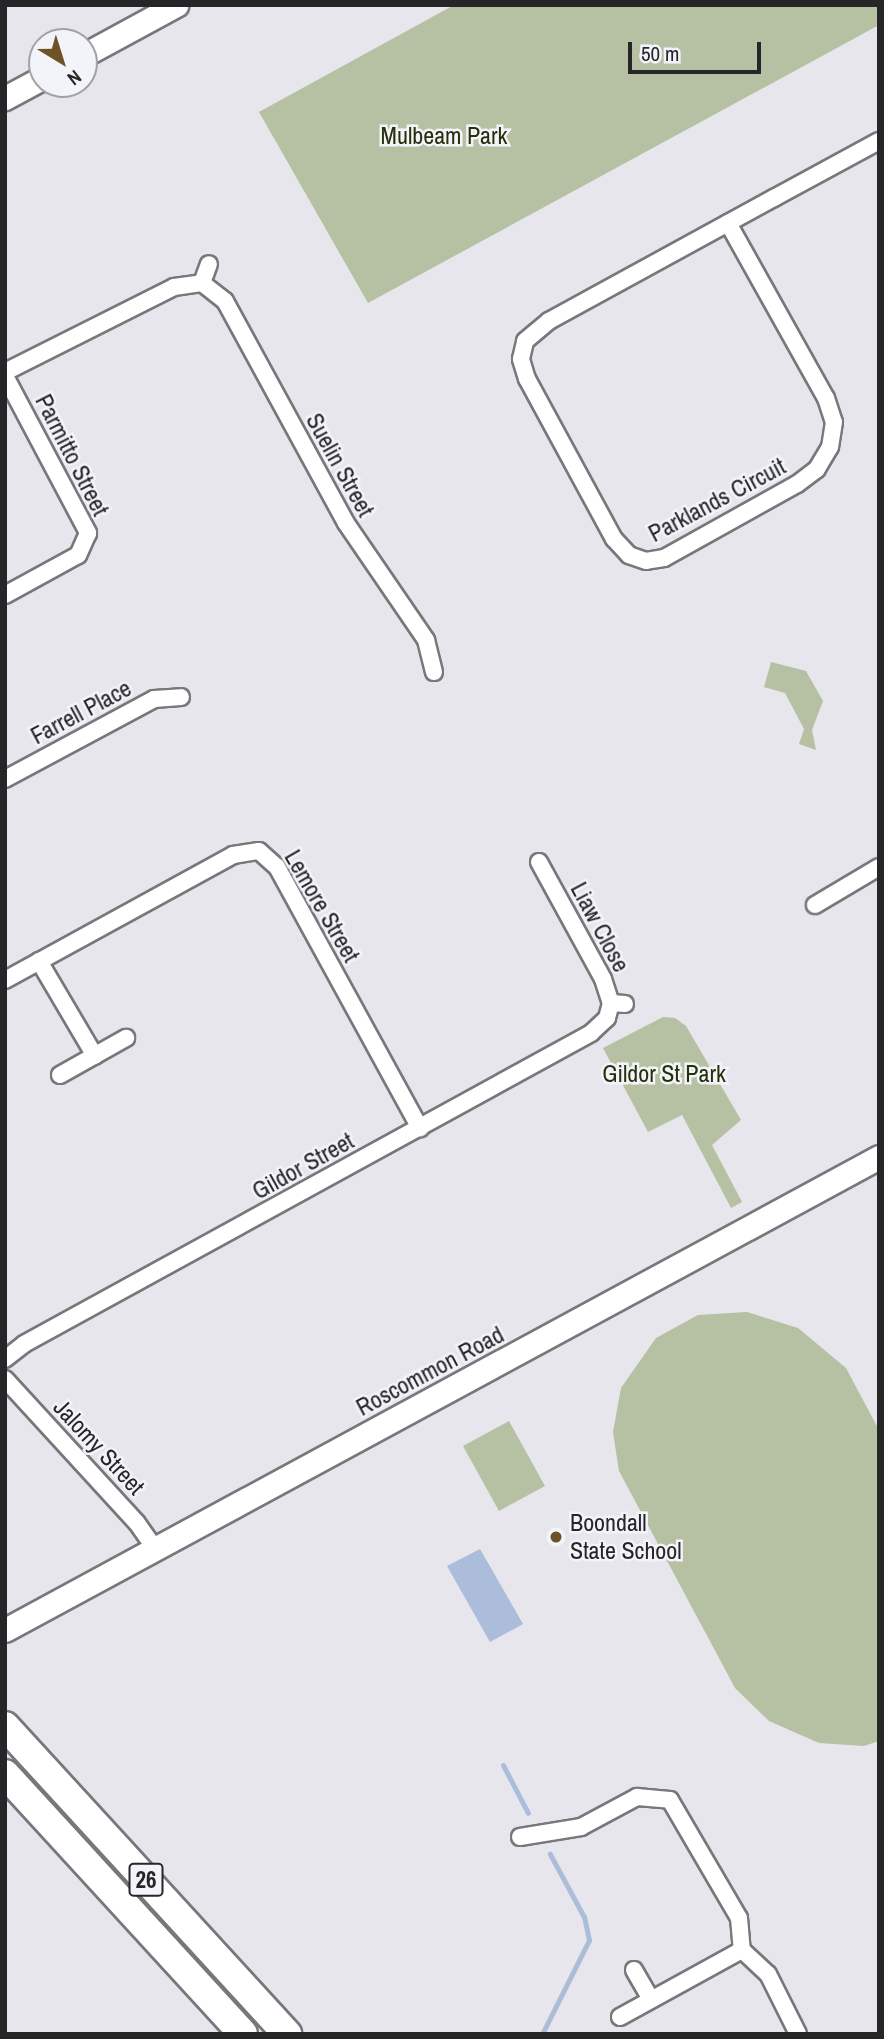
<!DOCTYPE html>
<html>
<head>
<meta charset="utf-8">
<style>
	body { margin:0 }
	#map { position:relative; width:884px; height:2039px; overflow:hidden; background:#e6e6ec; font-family:"Archivo Narrow",sans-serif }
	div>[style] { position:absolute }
	.green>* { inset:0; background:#b5c1a2 }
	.water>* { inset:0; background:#abbddb }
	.stream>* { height:5px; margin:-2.5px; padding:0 2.5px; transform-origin:2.5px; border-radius:2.5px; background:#abbddb }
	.roads { filter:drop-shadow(2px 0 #77777c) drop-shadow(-2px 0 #77777c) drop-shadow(0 2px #77777c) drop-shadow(0 -2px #77777c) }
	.street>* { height:16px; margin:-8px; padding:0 8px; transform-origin:8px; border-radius:8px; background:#fff }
	.secondary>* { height:23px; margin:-11.5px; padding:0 11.5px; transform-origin:11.5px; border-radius:11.5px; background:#fff }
	.highway>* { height:28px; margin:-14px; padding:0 14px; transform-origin:14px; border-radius:14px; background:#fff }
	.dots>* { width:19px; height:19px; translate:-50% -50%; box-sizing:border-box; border:4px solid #f3f4fa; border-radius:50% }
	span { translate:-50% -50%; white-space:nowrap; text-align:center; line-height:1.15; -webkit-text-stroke:5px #f3f4fa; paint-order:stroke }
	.shield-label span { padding:2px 5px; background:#f3f4fa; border:2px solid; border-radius:5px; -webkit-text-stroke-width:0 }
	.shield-label { font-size:23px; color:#262628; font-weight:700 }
	.park-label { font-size:24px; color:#233009 }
	.street-label { font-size:24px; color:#262628 }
	.poi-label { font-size:24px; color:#262628 }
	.left { translate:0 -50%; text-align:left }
	.frame { position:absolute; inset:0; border:7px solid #262628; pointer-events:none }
	.north { position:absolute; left:28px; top:28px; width:70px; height:70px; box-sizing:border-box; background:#f3f4fa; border:2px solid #a1a2a6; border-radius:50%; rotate:142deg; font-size:19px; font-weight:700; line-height:28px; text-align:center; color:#262628 }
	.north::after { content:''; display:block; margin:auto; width:24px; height:32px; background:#6e5325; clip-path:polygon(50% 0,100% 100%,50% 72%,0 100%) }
	.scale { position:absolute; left:628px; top:42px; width:133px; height:32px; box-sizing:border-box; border:4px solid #262628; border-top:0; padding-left:9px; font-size:21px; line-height:24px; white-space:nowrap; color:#262628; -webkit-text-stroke:5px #f3f4fa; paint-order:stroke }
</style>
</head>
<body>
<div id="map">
	<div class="green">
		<i style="clip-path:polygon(454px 5px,879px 5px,879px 25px,368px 303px,259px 112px)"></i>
		<i style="clip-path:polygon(771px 662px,806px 671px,823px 701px,812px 730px,816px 750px,799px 744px,804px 729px,785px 693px,764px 687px)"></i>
		<i style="clip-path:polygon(663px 1017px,675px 1018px,686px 1026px,741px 1120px,712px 1145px,742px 1202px,731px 1208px,682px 1115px,648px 1132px,603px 1048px)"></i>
		<i style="clip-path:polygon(747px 1312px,798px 1328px,846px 1368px,879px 1430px,879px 1741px,864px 1746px,819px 1743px,769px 1721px,735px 1688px,619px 1471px,613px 1432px,621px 1388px,656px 1338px,698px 1315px)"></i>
		<i style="clip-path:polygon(509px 1421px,545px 1486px,499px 1511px,463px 1446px)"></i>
	</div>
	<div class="water">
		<i style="clip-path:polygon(480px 1549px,523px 1624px,490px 1642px,447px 1566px)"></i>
	</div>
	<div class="stream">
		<i style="left:503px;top:1765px;width:54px;rotate:62.5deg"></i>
		<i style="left:542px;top:2034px;width:105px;rotate:-63.4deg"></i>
		<i style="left:589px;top:1940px;width:24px;rotate:-102deg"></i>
		<i style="left:584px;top:1917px;width:72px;rotate:-118.4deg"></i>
	</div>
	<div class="roads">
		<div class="street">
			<i style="left:728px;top:223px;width:201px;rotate:60.8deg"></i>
			<i style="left:826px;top:398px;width:25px;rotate:72deg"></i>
			<i style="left:834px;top:422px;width:25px;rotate:99deg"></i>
			<i style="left:830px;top:447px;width:26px;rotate:121deg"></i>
			<i style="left:817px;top:469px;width:25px;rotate:143deg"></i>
			<i style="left:797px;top:484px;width:152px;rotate:150.9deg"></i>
			<i style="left:664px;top:558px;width:18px;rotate:171deg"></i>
			<i style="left:646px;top:561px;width:18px;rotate:-161deg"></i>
			<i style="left:629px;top:555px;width:22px;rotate:-133deg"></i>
			<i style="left:614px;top:539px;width:182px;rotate:-118.5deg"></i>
			<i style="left:527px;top:379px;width:21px;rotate:-107deg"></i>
			<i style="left:521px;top:359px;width:18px;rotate:-77deg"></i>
			<i style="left:525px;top:341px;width:31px;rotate:-40deg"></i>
			<i style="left:549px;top:321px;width:256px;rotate:-28.7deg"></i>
			<i style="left:774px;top:198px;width:119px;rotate:-28.5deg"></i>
			<i style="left:202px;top:283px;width:29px;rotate:38deg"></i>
			<i style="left:225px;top:301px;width:253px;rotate:61.4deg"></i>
			<i style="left:346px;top:523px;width:142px;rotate:55.6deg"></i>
			<i style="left:426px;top:640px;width:33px;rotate:76deg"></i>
			<i style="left:5px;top:372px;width:189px;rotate:-26.7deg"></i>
			<i style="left:174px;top:287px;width:28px;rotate:-8deg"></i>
			<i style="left:202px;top:283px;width:20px;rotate:-70deg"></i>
			<i style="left:5px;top:376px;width:178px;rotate:62.1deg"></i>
			<i style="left:88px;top:533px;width:24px;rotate:114deg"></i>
			<i style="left:78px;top:555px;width:83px;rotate:151.3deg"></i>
			<i style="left:5px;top:779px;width:169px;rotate:-28.2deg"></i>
			<i style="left:154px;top:699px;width:27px;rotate:-4deg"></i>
			<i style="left:539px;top:862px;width:133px;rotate:61.3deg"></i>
			<i style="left:603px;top:979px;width:25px;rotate:72deg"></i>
			<i style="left:611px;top:1003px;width:14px;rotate:4deg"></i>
			<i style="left:815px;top:905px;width:74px;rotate:-30.7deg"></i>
			<i style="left:39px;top:961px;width:110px;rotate:59.5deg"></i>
			<i style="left:5px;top:980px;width:260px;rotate:-28.7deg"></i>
			<i style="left:233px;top:855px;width:26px;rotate:-9deg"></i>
			<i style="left:259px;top:851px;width:24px;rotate:42deg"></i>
			<i style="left:277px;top:867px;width:298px;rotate:61.3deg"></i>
			<i style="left:60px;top:1075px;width:76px;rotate:-29.3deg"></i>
			<i style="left:5px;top:1359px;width:24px;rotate:-38deg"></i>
			<i style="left:24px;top:1344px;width:647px;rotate:-28.74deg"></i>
			<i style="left:591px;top:1033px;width:22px;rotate:-43deg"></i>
			<i style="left:607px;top:1018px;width:16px;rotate:-75deg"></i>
			<i style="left:5px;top:1379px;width:195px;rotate:47.5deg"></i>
			<i style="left:137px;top:1523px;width:32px;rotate:55deg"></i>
			<i style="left:520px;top:1837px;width:62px;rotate:-9.3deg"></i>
			<i style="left:581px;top:1827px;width:64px;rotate:-28.2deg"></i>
			<i style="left:637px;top:1797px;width:33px;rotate:5deg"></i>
			<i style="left:670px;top:1800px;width:137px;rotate:59.7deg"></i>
			<i style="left:739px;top:1918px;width:32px;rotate:85deg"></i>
			<i style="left:742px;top:1950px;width:35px;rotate:43deg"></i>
			<i style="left:768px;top:1974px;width:67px;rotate:63.4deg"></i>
			<i style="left:634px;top:1970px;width:34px;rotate:60deg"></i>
			<i style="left:620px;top:2017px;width:139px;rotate:-28.8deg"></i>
		</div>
		<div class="secondary">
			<i style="left:84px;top:55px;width:105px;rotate:-28.5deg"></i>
			<i style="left:5px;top:98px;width:42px;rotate:-28.4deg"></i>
			<i style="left:5px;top:1630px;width:994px;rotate:-28.42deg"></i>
		</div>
		<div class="highway">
			<i style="left:5px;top:1726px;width:418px;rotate:47.5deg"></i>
			<i style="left:5px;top:1774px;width:352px;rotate:47.5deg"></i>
		</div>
	</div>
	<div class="dots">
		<i style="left:556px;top:1537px;background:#6e5325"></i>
	</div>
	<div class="shield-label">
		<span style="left:146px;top:1880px">26</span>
	</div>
	<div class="park-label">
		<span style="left:444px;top:136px">Mulbeam Park</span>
		<span style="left:664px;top:1074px">Gildor St Park</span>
	</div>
	<div class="street-label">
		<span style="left:72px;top:455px;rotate:63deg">Parmitto Street</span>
		<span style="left:340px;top:465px;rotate:61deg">Suelin Street</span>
		<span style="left:717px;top:500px;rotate:-28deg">Parklands Circuit</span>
		<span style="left:81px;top:712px;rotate:-28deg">Farrell Place</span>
		<span style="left:322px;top:906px;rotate:60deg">Lemore Street</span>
		<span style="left:600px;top:927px;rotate:62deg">Liaw Close</span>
		<span style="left:303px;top:1166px;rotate:-29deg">Gildor Street</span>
		<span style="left:430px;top:1371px;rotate:-28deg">Roscommon Road</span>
		<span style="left:99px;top:1447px;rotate:47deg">Jalomy Street</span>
	</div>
	<div class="poi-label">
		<span class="left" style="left:570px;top:1537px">Boondall<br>State School</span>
	</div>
	<div class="frame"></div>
	<div class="north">N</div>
	<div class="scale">50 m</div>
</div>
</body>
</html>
